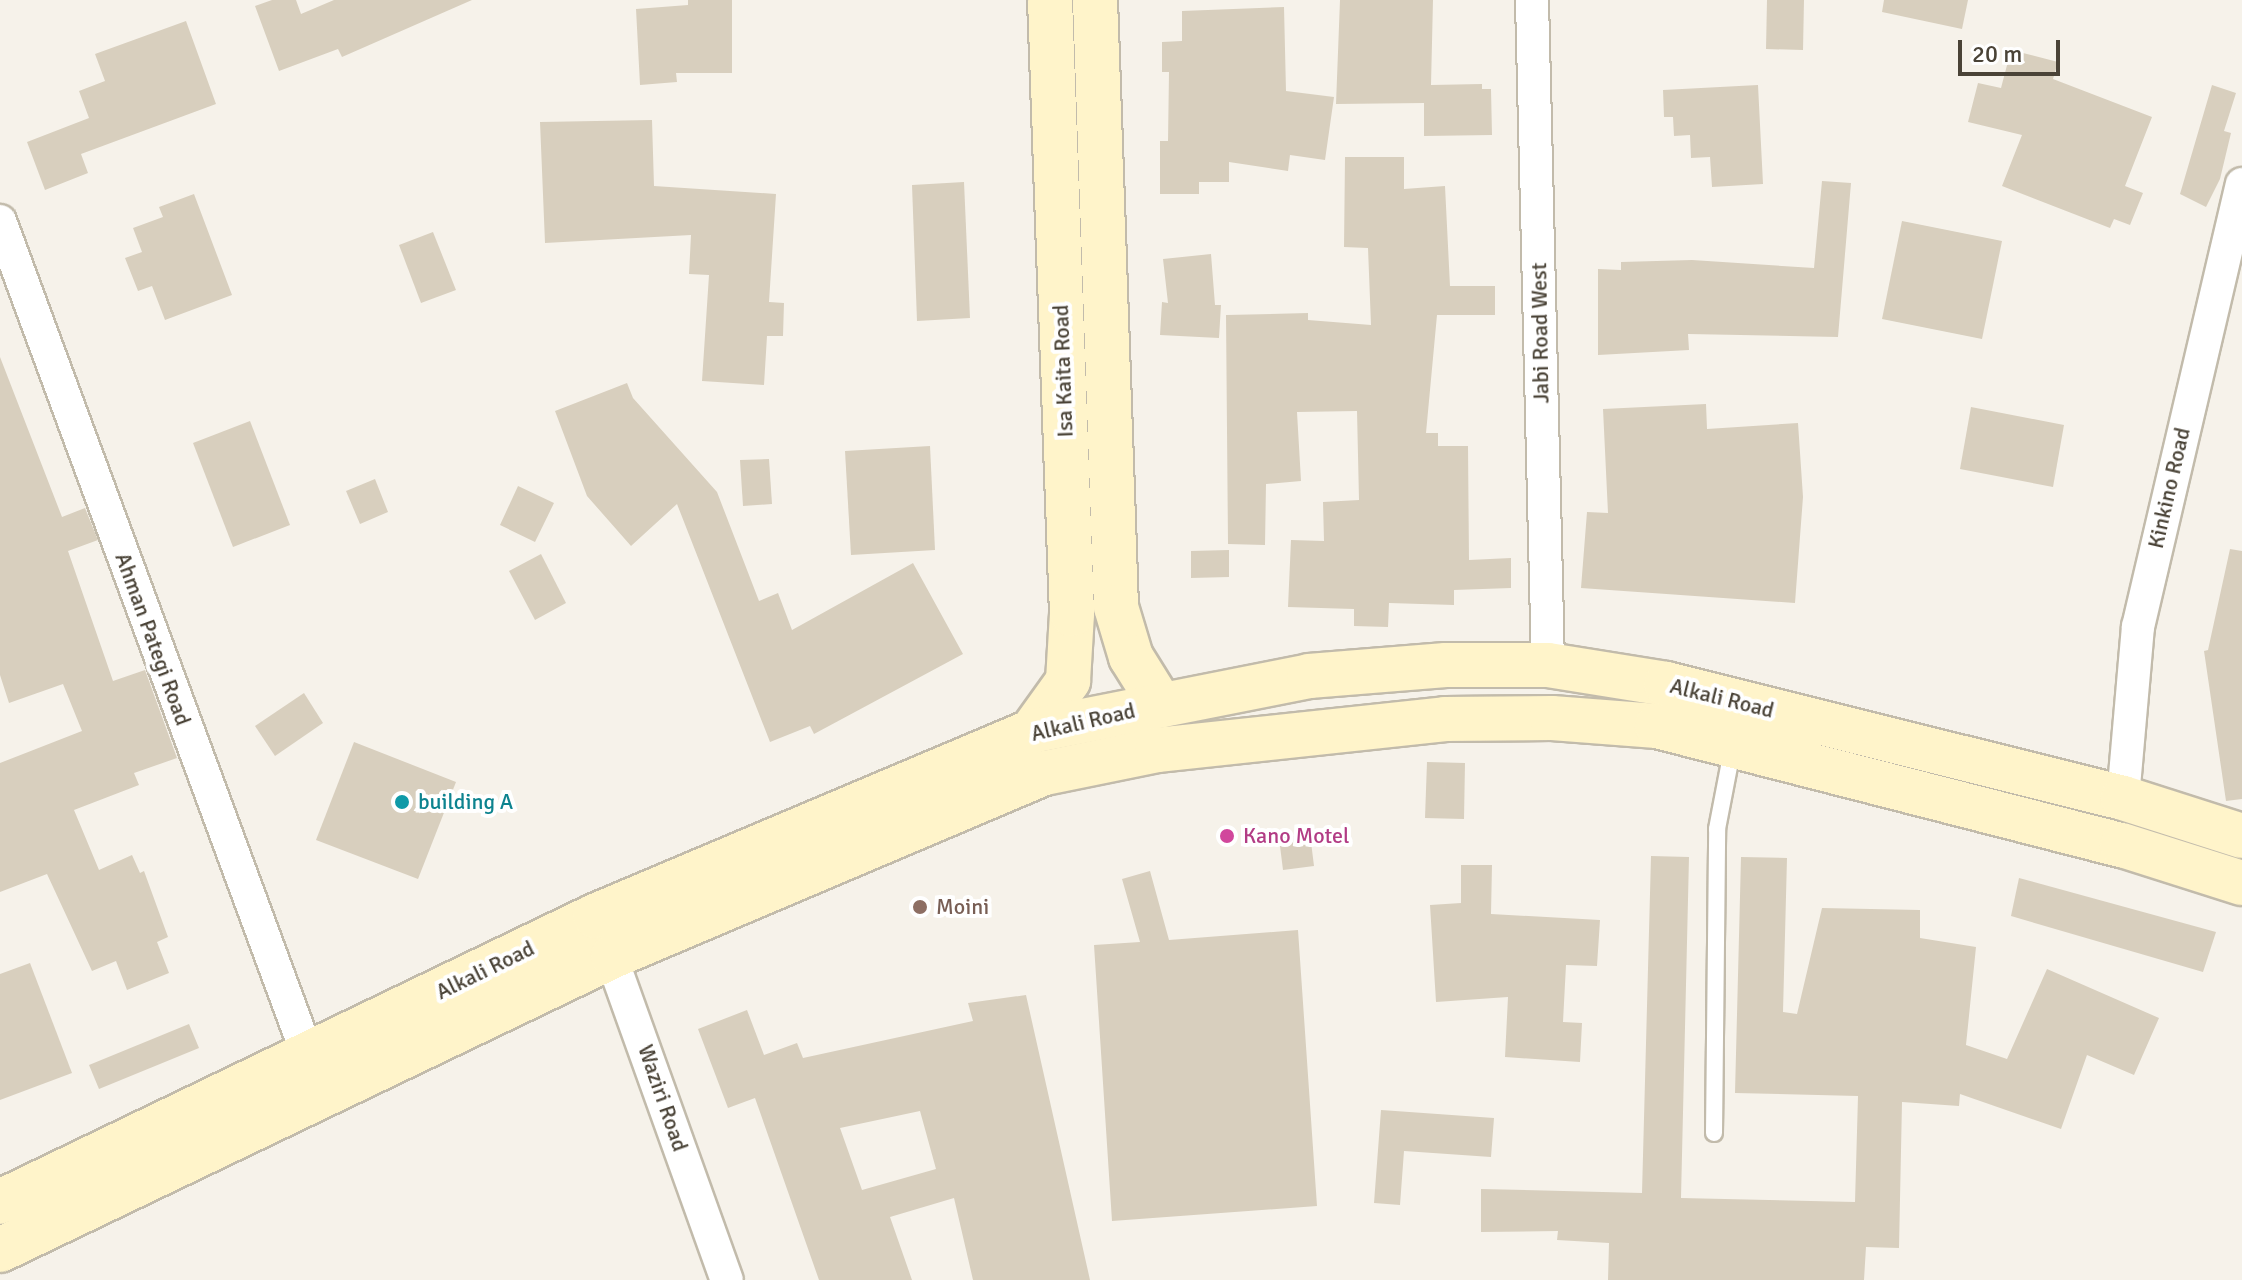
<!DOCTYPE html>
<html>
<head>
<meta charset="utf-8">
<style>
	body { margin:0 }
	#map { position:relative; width:2242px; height:1280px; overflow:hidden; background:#f6f2ea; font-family:Signika,sans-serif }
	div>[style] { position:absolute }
	.building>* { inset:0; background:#d8cfbe }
	.roads { filter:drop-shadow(2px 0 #c2bbab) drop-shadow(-2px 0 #c2bbab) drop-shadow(0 2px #c2bbab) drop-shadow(0 -2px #c2bbab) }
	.lane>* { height:16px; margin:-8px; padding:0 8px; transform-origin:8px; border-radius:8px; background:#fff }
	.street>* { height:32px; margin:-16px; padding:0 16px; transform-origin:16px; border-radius:16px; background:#fff }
	.secondary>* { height:44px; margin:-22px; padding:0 22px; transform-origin:22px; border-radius:22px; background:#fff4ca }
	.dots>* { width:22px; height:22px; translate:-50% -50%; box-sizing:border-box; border:4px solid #fff; border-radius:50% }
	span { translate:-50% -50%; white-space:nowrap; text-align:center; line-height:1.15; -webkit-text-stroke:8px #fff; paint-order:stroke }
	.street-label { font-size:22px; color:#4a4337 }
	.culture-label { font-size:22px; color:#0d838f }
	.left { translate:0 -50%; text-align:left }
	.hotel-label { font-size:22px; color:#b23c85 }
	.education-label { font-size:22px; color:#785e54 }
	.scale { position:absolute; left:1958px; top:40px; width:102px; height:36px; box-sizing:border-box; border:4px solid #4a4337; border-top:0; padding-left:10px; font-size:24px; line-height:28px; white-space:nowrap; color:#4a4337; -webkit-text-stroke:6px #fff; paint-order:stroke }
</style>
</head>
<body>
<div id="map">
	<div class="building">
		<i style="clip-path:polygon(272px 0,296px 0,301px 14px,334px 0,472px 0,342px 57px,338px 49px,279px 71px,255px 6px)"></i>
		<i style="clip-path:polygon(688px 0,732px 0,732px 73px,676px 73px,677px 82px,640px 85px,636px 9px,688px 5px)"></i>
		<i style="clip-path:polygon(1340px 0,1433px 0,1431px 85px,1482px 84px,1482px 89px,1491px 89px,1492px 135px,1424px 136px,1424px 103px,1336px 104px)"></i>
		<i style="clip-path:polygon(1767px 0,1804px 0,1803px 50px,1766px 49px)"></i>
		<i style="clip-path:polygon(1884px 0,1968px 0,1962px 29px,1882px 12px)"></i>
		<i style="clip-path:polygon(1284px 7px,1286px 91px,1334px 97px,1325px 160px,1290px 155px,1288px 171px,1229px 162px,1229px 182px,1199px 182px,1199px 194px,1160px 194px,1160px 141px,1168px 141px,1169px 72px,1162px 72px,1162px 42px,1182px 41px,1182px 11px)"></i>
		<i style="clip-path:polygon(186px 21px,216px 104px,81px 154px,88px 173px,45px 190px,27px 142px,89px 118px,79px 91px,105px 81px,95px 54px)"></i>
		<i style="clip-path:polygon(2011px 50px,2058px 62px,2053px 79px,2152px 117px,2125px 186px,2143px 193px,2130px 225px,2114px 219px,2110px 228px,2002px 186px,2022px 135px,1968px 122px,1978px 83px,2001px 88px)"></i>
		<i style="clip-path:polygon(1758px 85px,1763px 184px,1712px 187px,1710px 157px,1691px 158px,1690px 135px,1674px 136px,1673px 117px,1664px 117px,1663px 90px)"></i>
		<i style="clip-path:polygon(2212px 85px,2236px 93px,2224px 131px,2231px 133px,2220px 179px,2206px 207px,2180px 194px)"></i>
		<i style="clip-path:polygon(652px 120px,654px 186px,776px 194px,769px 302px,784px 303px,783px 336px,767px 336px,764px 385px,702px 381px,709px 275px,689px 274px,691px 235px,545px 243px,540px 122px)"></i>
		<i style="clip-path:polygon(1345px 157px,1404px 157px,1404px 189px,1445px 186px,1450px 286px,1495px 286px,1495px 315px,1437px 315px,1426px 433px,1438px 433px,1438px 446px,1468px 446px,1469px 560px,1511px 558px,1511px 588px,1454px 590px,1454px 605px,1389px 603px,1388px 627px,1354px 626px,1354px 609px,1288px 607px,1291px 540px,1324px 541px,1323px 502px,1359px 500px,1357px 411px,1297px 412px,1301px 481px,1266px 484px,1265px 545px,1228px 544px,1226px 315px,1308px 313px,1308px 320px,1371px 325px,1368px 248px,1344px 247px)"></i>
		<i style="clip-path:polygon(1822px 181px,1851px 183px,1838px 337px,1688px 334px,1689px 350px,1598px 355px,1598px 269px,1621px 270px,1621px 262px,1692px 260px,1814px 268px)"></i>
		<i style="clip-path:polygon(964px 182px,970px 318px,917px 321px,912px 185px)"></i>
		<i style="clip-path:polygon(194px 194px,232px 295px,165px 320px,152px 286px,138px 291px,125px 258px,142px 252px,133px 228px,163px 217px,159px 207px)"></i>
		<i style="clip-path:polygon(1902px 221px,2002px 241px,1982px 339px,1882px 319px)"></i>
		<i style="clip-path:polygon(433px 232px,456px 290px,421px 303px,399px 245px)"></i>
		<i style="clip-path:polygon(1211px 254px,1215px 305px,1221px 305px,1219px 338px,1160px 335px,1162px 302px,1168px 303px,1163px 259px)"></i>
		<i style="clip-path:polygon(0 357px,62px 517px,85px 508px,98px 540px,68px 551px,113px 681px,145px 670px,177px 758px,134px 773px,139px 785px,74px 810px,99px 870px,132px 855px,140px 873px,144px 871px,168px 937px,157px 942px,169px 973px,127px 990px,116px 961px,92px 971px,47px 874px,0 892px,0 763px,82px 731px,63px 684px,9px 703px,0 675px)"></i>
		<i style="clip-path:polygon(627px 383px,633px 398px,717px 492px,759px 601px,778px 593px,792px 630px,913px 563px,963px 654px,814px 734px,810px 726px,770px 742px,677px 504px,631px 546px,587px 496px,555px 411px)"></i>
		<i style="clip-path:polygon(1706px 404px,1707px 429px,1798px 423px,1803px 497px,1795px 603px,1581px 588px,1587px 512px,1608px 513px,1603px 409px)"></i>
		<i style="clip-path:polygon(1971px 407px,2064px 425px,2053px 487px,1960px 469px)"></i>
		<i style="clip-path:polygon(250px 421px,290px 525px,233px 547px,193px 443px)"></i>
		<i style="clip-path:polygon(930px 446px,935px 550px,851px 555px,845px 451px)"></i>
		<i style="clip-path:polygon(769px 459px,772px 504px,743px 506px,740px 460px)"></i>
		<i style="clip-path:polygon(375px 479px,388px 512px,360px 524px,346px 491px)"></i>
		<i style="clip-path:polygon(518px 486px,554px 503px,535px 542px,500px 525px)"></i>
		<i style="clip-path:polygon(2230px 549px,2242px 551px,2242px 799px,2226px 801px,2204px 651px,2208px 650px)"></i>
		<i style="clip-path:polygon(1229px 550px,1229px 577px,1191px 578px,1191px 551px)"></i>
		<i style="clip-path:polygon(541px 554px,566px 603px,535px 620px,509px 571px)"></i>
		<i style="clip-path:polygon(304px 693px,323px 723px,275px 756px,255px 726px)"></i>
		<i style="clip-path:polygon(354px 742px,456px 782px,418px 879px,316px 840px)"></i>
		<i style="clip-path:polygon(1427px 762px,1465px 763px,1464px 819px,1425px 818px)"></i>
		<i style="clip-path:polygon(1310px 834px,1314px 866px,1283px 870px,1279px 838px)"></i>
		<i style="clip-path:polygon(1651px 856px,1689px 857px,1681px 1198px,1855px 1202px,1858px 1096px,1735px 1093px,1741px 857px,1787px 858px,1783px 1012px,1797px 1014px,1822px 908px,1920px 910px,1920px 938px,1976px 947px,1966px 1045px,2007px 1059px,2047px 969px,2159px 1018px,2134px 1075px,2087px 1055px,2061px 1129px,1960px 1094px,1959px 1106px,1902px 1102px,1899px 1248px,1866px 1247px,1864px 1280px,1608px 1280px,1609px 1243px,1557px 1240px,1558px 1231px,1481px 1232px,1481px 1189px,1642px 1193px)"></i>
		<i style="clip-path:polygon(1461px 865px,1492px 865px,1491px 914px,1600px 920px,1597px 966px,1566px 965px,1563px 1022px,1582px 1023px,1580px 1062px,1505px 1057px,1508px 997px,1436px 1002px,1430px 905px,1461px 903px)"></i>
		<i style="clip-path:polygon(1150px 871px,1169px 940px,1298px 930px,1317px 1206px,1112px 1221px,1094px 945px,1140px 942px,1122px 879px)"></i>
		<i style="clip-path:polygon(2019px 878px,2216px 932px,2203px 972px,2011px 916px)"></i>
		<i style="clip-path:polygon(30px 963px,72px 1073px,0 1100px,0 974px)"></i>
		<i style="clip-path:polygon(evenodd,1026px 995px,1090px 1280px,973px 1280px,954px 1198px,890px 1217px,912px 1280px,819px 1280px,755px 1098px,728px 1108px,698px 1029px,747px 1010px,764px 1055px,797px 1043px,803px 1058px,973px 1021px,968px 1003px,1026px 995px,920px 1111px,936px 1169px,862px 1190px,840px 1128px,920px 1111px)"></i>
		<i style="clip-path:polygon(189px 1024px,199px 1048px,99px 1089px,89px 1065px)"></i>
		<i style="clip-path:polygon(1381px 1110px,1494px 1118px,1491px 1157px,1404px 1151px,1400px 1205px,1374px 1203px)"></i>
	</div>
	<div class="roads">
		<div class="lane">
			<i style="left:1714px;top:1133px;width:304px;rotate:-89.4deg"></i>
			<i style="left:1717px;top:829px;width:85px;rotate:-79.1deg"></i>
		</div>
		<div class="street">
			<i style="left:1532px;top:0;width:665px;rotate:88.62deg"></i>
			<i style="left:0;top:221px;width:890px;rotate:69.75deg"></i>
			<i style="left:2123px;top:798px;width:172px;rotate:-85deg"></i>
			<i style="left:2138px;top:627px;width:455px;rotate:-76.8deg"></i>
			<i style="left:604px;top:937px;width:364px;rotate:70.3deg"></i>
		</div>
		<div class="secondary">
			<i style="left:1095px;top:0;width:607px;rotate:88.02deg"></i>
			<i style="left:1116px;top:607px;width:52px;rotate:73.3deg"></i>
			<i style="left:1131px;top:657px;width:57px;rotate:58deg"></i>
			<i style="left:1032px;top:731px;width:62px;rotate:-54.2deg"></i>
			<i style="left:1068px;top:681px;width:67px;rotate:-86.6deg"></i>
			<i style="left:1072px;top:614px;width:614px;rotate:-92.05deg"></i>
			<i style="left:0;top:1202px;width:660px;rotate:-25.67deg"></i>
			<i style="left:595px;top:916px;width:475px;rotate:-22.9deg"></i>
			<i style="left:1032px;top:731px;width:282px;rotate:-11.2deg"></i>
			<i style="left:1309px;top:676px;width:137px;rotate:-4.6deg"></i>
			<i style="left:1446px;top:665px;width:102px"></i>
			<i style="left:1548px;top:665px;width:120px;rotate:9.1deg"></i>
			<i style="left:1666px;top:684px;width:471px;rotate:14deg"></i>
			<i style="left:2123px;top:798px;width:125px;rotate:17.7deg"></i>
			<i style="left:0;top:1250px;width:680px;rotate:-25.62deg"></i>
			<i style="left:613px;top:956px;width:469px;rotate:-23deg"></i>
			<i style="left:1045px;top:773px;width:114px;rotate:-11.6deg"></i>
			<i style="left:1157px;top:750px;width:290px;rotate:-6.1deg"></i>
			<i style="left:1445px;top:719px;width:107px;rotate:-0.5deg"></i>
			<i style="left:1552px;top:718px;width:105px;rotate:4.4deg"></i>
			<i style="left:1657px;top:726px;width:480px;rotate:14.4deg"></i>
			<i style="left:2122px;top:845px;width:126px;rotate:17.6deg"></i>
		</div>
	</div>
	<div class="dots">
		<i style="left:402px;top:802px;background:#0f9aa8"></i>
		<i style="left:1227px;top:836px;background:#d1479c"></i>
		<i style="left:920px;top:907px;background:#8d6e63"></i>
	</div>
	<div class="street-label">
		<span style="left:1540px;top:333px;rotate:-91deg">Jabi Road West</span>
		<span style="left:1063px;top:371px;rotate:-92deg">Isa Kaita Road</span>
		<span style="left:2169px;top:488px;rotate:-77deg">Kinkino Road</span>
		<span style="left:153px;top:639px;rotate:70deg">Ahman Pategi Road</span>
		<span style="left:1722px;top:698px;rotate:14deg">Alkali Road</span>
		<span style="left:1083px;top:722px;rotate:-13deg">Alkali Road</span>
		<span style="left:485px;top:970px;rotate:-26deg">Alkali Road</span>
		<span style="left:663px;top:1098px;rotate:71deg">Waziri Road</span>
	</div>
	<div class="culture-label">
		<span class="left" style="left:418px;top:802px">building A</span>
	</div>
	<div class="hotel-label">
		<span class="left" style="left:1243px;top:836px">Kano Motel</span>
	</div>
	<div class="education-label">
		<span class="left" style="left:936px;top:907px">Moini</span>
	</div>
	<div class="scale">20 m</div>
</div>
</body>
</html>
